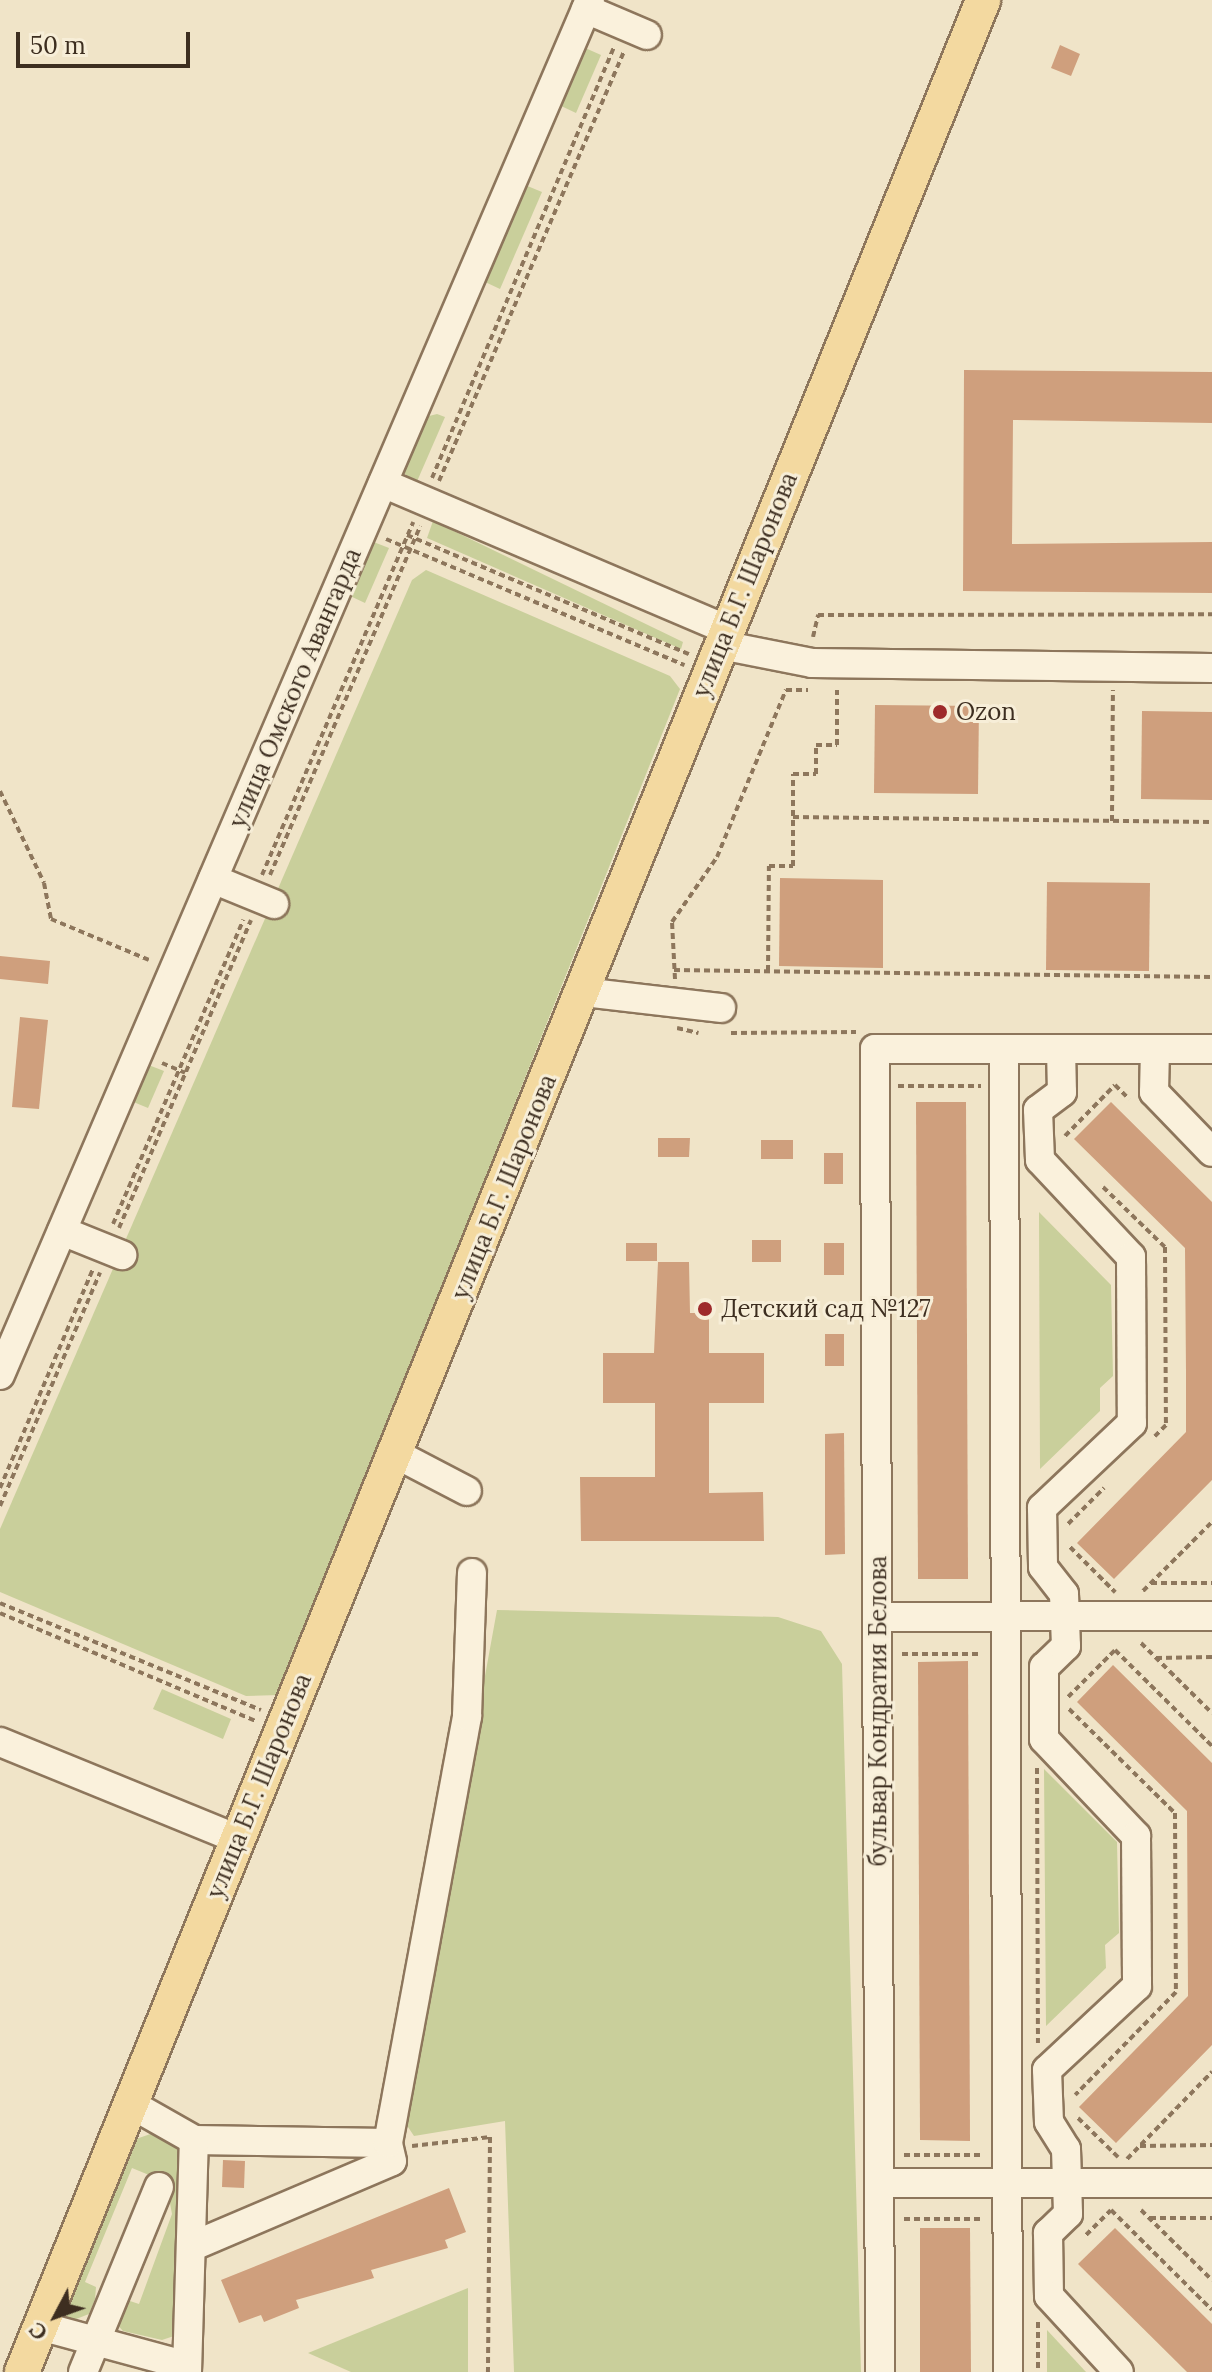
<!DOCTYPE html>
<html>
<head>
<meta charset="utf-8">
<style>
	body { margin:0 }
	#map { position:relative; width:1212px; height:2372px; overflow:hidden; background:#f0e4c8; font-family:Lora,serif }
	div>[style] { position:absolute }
	.green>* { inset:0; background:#c9cf9b }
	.building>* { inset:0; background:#cf9f7d }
	.path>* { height:4px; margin-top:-2px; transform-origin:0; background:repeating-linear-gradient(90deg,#8d765c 0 6px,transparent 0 10px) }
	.roads { filter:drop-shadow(2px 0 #8d765c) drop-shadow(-2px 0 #8d765c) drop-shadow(0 2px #8d765c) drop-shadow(0 -2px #8d765c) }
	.minor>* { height:28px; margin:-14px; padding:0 14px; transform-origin:14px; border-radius:14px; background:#faf1dc }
	.major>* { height:34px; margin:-17px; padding:0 17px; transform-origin:17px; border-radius:17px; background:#f3d9a0 }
	.dots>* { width:22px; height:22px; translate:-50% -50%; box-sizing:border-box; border:4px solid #f7eed8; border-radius:50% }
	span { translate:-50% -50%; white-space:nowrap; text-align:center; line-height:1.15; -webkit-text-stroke:6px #f7eed8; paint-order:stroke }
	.street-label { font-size:24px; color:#3d2e20 }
	.poi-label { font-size:24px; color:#3d2e20 }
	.left { translate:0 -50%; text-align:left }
	.north { position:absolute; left:16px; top:2276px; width:80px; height:80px; -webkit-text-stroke:6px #f7eed8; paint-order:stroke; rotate:229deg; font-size:22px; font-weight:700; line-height:32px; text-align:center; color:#3d2e20 }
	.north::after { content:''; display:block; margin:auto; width:28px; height:36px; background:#3d2e20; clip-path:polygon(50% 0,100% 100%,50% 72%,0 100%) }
	.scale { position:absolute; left:16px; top:32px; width:174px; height:36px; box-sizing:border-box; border:4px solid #3d2e20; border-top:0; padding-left:10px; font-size:24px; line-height:28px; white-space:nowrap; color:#3d2e20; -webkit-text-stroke:6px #f7eed8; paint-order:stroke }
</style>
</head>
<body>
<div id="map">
	<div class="green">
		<i style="clip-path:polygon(583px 47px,601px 55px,576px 113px,559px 105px)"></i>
		<i style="clip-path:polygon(525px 185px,542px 192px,500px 289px,483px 281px)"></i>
		<i style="clip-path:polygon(437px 414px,445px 417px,415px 486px,402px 470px,425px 417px)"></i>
		<i style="clip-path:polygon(433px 521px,683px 642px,681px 649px,427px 538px)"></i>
		<i style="clip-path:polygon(371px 541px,389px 548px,365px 603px,348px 595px)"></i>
		<i style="clip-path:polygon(426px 570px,670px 676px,680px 689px,279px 1695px,246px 1696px,0 1592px,0 1529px,412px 580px)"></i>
		<i style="clip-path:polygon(146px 1064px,164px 1071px,148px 1108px,131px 1101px)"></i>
		<i style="clip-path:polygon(1039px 1212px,1111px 1285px,1113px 1376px,1100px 1388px,1100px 1411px,1040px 1469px)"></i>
		<i style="clip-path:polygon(497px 1610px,778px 1617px,821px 1631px,842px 1664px,861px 2372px,514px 2372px,505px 2121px,414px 2136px,404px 2121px)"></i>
		<i style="clip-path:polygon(162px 1689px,231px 1719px,223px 1739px,153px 1709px)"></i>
		<i style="clip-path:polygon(1044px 1769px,1117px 1842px,1119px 1933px,1105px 1945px,1106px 1968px,1046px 2026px)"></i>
		<i style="clip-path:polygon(159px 2131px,181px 2151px,177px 2335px,162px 2340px,123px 2331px,113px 2320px,127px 2300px,139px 2304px,172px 2214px,166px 2182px,132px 2168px,85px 2282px,96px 2287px,95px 2299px,89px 2314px,71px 2321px,63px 2313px,116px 2182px,136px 2139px)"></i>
		<i style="clip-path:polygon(468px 2288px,468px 2372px,351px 2372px,308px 2353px)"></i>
		<i style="clip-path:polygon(1047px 2330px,1086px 2372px,1047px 2372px)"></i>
	</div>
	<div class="building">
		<i style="clip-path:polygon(1060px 45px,1080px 54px,1071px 76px,1051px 68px)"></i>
		<i style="clip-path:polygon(964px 370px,1212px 372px,1212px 423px,1013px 420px,1012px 544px,1212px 542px,1212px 593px,963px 591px)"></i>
		<i style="clip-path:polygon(875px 705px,979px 706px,978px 794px,874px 793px)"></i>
		<i style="clip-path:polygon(1142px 711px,1212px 712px,1212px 800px,1141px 799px)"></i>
		<i style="clip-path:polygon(780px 878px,883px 880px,883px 968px,779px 966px)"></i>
		<i style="clip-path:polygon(1047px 882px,1150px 883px,1149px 971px,1046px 970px)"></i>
		<i style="clip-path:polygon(0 956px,50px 961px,48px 984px,0 979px)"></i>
		<i style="clip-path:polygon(20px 1017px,48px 1020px,39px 1109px,12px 1107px)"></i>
		<i style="clip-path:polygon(916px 1102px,966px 1102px,968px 1579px,918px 1579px)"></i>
		<i style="clip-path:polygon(1111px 1102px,1212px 1202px,1212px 1480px,1114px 1579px,1077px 1543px,1186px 1432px,1186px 1372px,1185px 1248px,1074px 1139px)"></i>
		<i style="clip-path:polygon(658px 1138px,690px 1138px,689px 1157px,658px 1157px)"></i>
		<i style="clip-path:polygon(761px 1140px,793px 1140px,793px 1159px,761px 1159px)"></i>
		<i style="clip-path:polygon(824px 1153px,843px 1153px,843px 1184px,824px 1184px)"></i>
		<i style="clip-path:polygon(752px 1240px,781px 1240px,781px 1262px,752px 1262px)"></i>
		<i style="clip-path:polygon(626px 1243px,657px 1243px,657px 1261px,626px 1261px)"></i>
		<i style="clip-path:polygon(824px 1243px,844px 1243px,844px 1275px,824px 1275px)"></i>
		<i style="clip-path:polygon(658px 1262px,689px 1262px,690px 1313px,709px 1313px,709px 1353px,764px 1353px,764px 1403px,709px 1403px,709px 1493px,763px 1492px,764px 1541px,581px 1541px,580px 1477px,655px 1477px,655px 1403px,603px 1403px,603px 1353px,654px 1353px)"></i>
		<i style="clip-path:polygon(825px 1334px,844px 1334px,844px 1366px,825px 1366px)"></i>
		<i style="clip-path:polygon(844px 1433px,845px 1554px,825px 1555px,825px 1434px)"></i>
		<i style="clip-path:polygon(968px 1661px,970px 2141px,920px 2140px,918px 1662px)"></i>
		<i style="clip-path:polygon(1113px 1665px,1212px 1763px,1212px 2045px,1116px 2143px,1079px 2107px,1188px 1996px,1187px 1811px,1077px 1702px)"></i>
		<i style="clip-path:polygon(223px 2160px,245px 2161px,244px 2188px,222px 2187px)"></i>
		<i style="clip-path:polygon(449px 2188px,466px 2232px,445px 2240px,448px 2248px,371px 2270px,374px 2278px,296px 2300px,299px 2308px,264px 2322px,261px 2315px,239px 2323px,221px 2280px)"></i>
		<i style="clip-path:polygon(920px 2228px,970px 2228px,971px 2372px,920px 2372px)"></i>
		<i style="clip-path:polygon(1115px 2228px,1212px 2324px,1212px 2372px,1187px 2372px,1078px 2264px)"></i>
	</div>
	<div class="path">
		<i style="left:432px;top:478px;width:467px;rotate:-67.1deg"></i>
		<i style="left:439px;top:481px;width:467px;rotate:-66.7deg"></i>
		<i style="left:407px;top:535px;width:306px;rotate:22.9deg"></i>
		<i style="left:386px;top:539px;width:324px;rotate:22.9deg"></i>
		<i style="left:813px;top:637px;width:23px;rotate:-77deg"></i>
		<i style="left:818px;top:615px;width:394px;rotate:-0.1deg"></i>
		<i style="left:0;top:791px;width:102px;rotate:64.4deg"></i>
		<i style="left:44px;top:883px;width:37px;rotate:79deg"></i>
		<i style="left:51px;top:919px;width:106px;rotate:22.7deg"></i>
		<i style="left:793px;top:817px;width:419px;rotate:0.7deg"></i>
		<i style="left:1112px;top:821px;width:131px;rotate:-89.6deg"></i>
		<i style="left:262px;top:875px;width:384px;rotate:-66.8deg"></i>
		<i style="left:270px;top:875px;width:380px;rotate:-66.7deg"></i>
		<i style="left:674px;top:970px;width:538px;rotate:0.75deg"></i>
		<i style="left:768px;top:971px;width:105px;rotate:-89.5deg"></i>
		<i style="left:769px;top:866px;width:24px"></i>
		<i style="left:793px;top:866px;width:92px;rotate:-90deg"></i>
		<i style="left:793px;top:774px;width:23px"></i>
		<i style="left:816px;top:774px;width:29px;rotate:-90deg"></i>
		<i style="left:816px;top:745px;width:21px"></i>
		<i style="left:837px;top:745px;width:55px;rotate:-90deg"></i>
		<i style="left:675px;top:979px;width:57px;rotate:-93deg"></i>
		<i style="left:672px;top:922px;width:79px;rotate:-55.3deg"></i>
		<i style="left:717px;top:857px;width:181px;rotate:-67.6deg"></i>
		<i style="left:786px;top:690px;width:22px"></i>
		<i style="left:677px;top:1028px;width:22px;rotate:13deg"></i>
		<i style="left:731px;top:1033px;width:125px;rotate:-0.5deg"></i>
		<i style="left:162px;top:1063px;width:25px;rotate:23deg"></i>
		<i style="left:898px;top:1086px;width:83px"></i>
		<i style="left:1065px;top:1136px;width:71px;rotate:-45.6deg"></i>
		<i style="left:1115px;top:1085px;width:20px;rotate:45deg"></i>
		<i style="left:1103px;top:1187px;width:86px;rotate:44.1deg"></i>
		<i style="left:1165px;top:1247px;width:178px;rotate:89.7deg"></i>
		<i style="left:1166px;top:1425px;width:16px;rotate:135deg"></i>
		<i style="left:113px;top:1224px;width:331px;rotate:-66.8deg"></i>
		<i style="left:119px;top:1228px;width:335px;rotate:-66.8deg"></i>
		<i style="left:0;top:1488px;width:238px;rotate:-67deg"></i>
		<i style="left:0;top:1506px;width:254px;rotate:-66.8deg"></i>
		<i style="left:1068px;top:1524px;width:51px;rotate:-45deg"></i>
		<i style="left:1070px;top:1547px;width:64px;rotate:45deg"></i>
		<i style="left:1151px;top:1583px;width:61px"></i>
		<i style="left:1143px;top:1591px;width:98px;rotate:-45deg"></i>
		<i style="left:0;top:1603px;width:282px;rotate:22.3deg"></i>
		<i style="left:0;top:1613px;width:278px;rotate:22.9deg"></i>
		<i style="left:1141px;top:1643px;width:100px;rotate:44.6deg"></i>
		<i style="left:902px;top:1654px;width:77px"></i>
		<i style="left:1156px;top:1658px;width:56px;rotate:-1deg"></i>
		<i style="left:1068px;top:1697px;width:66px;rotate:-45deg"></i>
		<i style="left:1115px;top:1650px;width:136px;rotate:44.7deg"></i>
		<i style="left:1069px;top:1709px;width:148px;rotate:44.5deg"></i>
		<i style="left:1175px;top:1813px;width:179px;rotate:89.7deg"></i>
		<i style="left:1176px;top:1992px;width:144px;rotate:134.4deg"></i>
		<i style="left:1037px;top:1768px;width:275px;rotate:89.8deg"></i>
		<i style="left:1078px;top:2118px;width:56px;rotate:44.3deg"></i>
		<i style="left:412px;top:2146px;width:79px;rotate:-6.6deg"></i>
		<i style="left:490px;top:2137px;width:235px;rotate:90.5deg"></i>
		<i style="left:1140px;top:2146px;width:72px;rotate:-0.8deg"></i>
		<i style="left:904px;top:2155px;width:77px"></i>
		<i style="left:1127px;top:2159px;width:122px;rotate:-45.7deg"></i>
		<i style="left:1141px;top:2210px;width:100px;rotate:44.6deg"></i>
		<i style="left:1150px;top:2218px;width:62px"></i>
		<i style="left:904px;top:2219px;width:77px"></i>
		<i style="left:1086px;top:2235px;width:35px;rotate:-45deg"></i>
		<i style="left:1111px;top:2210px;width:142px;rotate:44.7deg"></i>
		<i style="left:1038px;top:2322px;width:50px;rotate:90deg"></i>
	</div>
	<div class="roads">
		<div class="minor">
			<i style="left:586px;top:9px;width:66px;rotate:23.1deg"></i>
			<i style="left:383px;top:483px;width:374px;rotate:23.1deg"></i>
			<i style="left:721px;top:645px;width:93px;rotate:11.2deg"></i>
			<i style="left:812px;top:663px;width:400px;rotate:0.7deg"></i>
			<i style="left:213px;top:879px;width:66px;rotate:22.3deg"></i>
			<i style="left:583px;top:992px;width:139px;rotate:6.6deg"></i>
			<i style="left:1004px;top:1049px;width:1323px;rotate:89.83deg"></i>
			<i style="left:1061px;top:1049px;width:43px;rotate:88.7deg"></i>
			<i style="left:1062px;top:1092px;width:30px;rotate:143deg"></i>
			<i style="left:1038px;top:1110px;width:50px;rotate:87.7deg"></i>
			<i style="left:1040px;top:1160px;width:133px;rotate:46.8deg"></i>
			<i style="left:1131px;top:1257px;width:166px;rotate:89.7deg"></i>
			<i style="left:1132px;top:1423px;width:124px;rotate:136.6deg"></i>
			<i style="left:1042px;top:1508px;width:59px;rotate:89deg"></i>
			<i style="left:1043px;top:1567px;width:34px;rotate:52deg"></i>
			<i style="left:1064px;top:1594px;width:52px;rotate:87.8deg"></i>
			<i style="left:1066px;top:1646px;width:30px;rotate:136deg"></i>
			<i style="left:1044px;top:1667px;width:72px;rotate:90deg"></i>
			<i style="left:1044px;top:1739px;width:134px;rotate:46.5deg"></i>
			<i style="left:1136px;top:1836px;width:150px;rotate:89.6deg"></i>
			<i style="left:1137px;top:1986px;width:123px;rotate:137deg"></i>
			<i style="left:1047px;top:2070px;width:52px;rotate:87.8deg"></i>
			<i style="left:1049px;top:2122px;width:32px;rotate:58deg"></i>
			<i style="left:1066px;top:2149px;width:65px;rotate:88.2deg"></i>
			<i style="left:1068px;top:2214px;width:28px;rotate:136deg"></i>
			<i style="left:1048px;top:2233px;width:63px;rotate:89.1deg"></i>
			<i style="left:1049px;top:2296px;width:103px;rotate:47.4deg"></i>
			<i style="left:1155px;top:1049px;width:43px;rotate:91.3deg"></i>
			<i style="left:1154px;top:1092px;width:83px;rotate:46deg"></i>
			<i style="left:62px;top:1231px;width:65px;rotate:21.8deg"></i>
			<i style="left:0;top:1375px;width:1496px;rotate:-66.78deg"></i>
			<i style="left:394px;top:1453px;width:82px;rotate:27.5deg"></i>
			<i style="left:877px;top:1617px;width:335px;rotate:-0.2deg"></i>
			<i style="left:0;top:1742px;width:257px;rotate:22.2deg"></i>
			<i style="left:129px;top:2103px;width:75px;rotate:29.6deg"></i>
			<i style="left:194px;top:2140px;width:194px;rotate:0.9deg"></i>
			<i style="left:879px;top:2183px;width:333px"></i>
			<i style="left:193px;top:2246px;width:216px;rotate:-23.1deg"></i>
			<i style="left:392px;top:2161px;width:18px;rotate:-103deg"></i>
			<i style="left:388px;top:2143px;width:434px;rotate:-79.5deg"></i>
			<i style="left:467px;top:1716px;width:143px;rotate:-88deg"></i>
			<i style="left:40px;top:2326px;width:152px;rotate:15.2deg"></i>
			<i style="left:83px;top:2372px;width:200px;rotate:-67.7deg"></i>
			<i style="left:187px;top:2372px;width:232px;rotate:-88.3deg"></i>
			<i style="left:880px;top:2372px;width:1323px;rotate:-90.22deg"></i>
			<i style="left:875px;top:1049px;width:337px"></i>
		</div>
		<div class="major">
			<i style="left:22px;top:2372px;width:2559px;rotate:-67.94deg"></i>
		</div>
	</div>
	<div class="dots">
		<i style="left:940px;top:712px;background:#9e2a2b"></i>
		<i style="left:705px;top:1309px;background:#9e2a2b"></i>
	</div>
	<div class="street-label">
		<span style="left:745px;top:585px;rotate:-68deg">улица Б.Г. Шаронова</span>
		<span style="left:295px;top:688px;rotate:-67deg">улица Омского Авангарда</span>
		<span style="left:504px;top:1187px;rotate:-68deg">улица Б.Г. Шаронова</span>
		<span style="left:878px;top:1711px;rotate:-90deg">бульвар Кондратия Белова</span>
		<span style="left:259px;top:1786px;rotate:-68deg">улица Б.Г. Шаронова</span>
	</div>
	<div class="poi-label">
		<span class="left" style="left:956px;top:712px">Ozon</span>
		<span class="left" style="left:721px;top:1309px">Детский сад №127</span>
	</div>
	<div class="north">С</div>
	<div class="scale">50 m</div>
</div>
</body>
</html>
